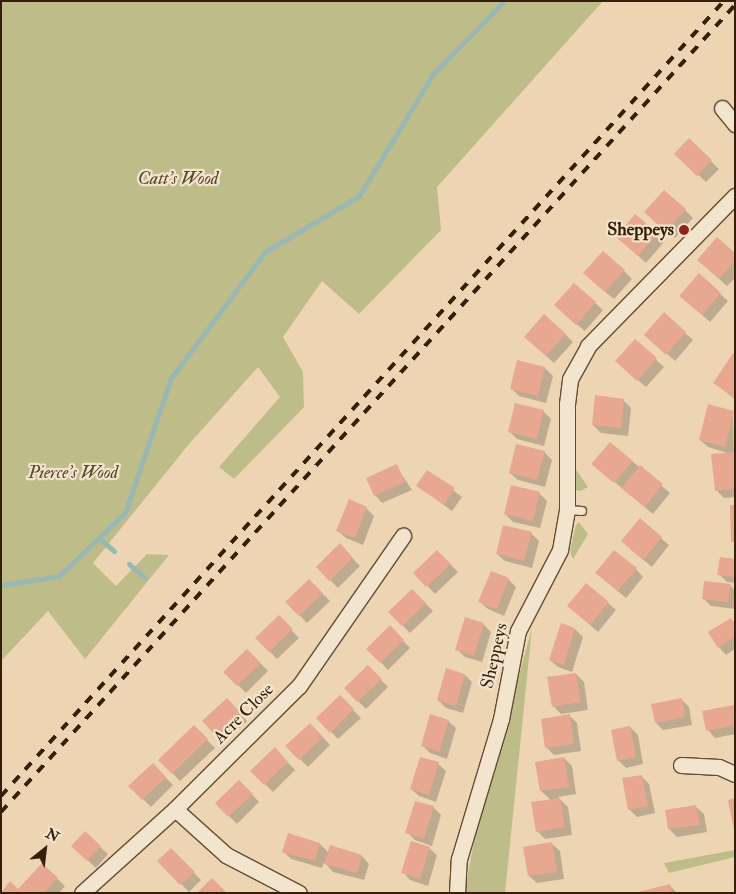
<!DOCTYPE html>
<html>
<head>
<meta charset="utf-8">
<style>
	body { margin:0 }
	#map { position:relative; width:736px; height:894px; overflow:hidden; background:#edd5b3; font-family:"IM FELL Double Pica",serif }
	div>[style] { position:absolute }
	.green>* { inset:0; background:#bebc89 }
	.shadow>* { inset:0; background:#0003 }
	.stream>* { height:5px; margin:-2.5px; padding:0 2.5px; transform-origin:2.5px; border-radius:2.5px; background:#9ab8b2 }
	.building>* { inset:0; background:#e7a791 }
	.roads { filter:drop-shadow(1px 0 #644c33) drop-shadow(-1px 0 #644c33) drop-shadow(0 1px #644c33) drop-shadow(0 -1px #644c33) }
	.lane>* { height:8px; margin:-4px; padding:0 4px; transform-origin:4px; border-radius:4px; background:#f3e4ce }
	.street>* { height:15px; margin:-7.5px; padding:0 7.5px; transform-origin:7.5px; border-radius:7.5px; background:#f3e4ce }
	.rail>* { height:4px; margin-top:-2px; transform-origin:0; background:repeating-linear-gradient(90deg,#371e08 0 9px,transparent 0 18px) }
	.dots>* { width:14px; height:14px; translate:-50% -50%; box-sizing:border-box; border:2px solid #f3e4ce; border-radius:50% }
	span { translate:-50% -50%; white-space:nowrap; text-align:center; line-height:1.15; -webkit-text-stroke:4.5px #f3e4ce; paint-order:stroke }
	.park-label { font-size:18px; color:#594628; font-style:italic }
	.poi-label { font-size:18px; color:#371e08; font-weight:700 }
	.right { translate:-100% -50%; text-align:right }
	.street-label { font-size:18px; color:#371e08 }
	.frame { position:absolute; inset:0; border:2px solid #371e08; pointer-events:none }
	.north { position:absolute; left:20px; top:824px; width:50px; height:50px; -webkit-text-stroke:4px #f3e4ce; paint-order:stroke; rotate:29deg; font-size:14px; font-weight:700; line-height:20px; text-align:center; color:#371e08 }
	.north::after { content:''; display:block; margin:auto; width:18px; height:22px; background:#371e08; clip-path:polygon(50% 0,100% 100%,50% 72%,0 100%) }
</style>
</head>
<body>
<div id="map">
	<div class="green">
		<i style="clip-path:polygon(1px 1px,603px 1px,437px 187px,441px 230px,359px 314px,322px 281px,283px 337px,303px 372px,304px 407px,234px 479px,219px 467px,280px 397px,258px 367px,189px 444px,93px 563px,116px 586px,147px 554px,169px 555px,85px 659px,48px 611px,1px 661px)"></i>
		<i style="clip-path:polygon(575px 468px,588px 487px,580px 491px,576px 490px)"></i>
		<i style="clip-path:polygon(579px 522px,588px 534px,573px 559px,570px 551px,576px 525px)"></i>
		<i style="clip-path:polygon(532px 628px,505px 893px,464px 893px,476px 832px)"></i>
		<i style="clip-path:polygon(735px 850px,735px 857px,669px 873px,664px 863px)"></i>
	</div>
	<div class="shadow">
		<i style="clip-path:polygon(689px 140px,719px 169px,706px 182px,676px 154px)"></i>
		<i style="clip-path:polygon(685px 210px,693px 218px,675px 238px,653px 220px)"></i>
		<i style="clip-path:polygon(657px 234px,664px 242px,646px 263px,625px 244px)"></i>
		<i style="clip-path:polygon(735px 255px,735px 278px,727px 286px,706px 267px)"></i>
		<i style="clip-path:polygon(624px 271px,632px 279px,614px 299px,592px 281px)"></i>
		<i style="clip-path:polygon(699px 275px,728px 301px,710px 322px,689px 303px)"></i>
		<i style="clip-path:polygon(574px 284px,603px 310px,585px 331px,563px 313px)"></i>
		<i style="clip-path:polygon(685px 333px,693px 340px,675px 361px,654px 342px)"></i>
		<i style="clip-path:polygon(565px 334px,573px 342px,554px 363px,533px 344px)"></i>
		<i style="clip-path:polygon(635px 340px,664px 367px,646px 387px,625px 369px)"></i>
		<i style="clip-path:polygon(735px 356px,735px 399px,714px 383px)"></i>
		<i style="clip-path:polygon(545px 368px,553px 376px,546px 403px,519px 396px,511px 388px)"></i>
		<i style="clip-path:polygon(623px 400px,631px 408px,628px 436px,601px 433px,593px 425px)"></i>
		<i style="clip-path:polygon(543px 411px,551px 419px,544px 446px,517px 439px,510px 432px)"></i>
		<i style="clip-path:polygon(733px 412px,735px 497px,724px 498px,716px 490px,731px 454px,708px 447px,700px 440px)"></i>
		<i style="clip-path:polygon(544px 452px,552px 460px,545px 487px,518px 480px,510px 473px)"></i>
		<i style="clip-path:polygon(632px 461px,670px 493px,653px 514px,593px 464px)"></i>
		<i style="clip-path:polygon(396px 466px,412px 490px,382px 503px,375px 495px)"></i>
		<i style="clip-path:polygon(427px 471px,462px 497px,452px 511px,418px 486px)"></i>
		<i style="clip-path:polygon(539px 493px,547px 501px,540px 528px,513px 522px,505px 514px)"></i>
		<i style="clip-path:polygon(366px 508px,374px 516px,363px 545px,346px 538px,338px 531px)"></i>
		<i style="clip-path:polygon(640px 520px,669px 545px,652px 567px,630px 549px)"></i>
		<i style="clip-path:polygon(531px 533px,539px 541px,532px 568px,505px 561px,497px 554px)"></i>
		<i style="clip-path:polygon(340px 545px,360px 566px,338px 588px,317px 567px)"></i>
		<i style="clip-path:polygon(437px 551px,458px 572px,435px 594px,415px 573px)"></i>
		<i style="clip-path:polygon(735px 560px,735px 583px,727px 582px,719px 574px)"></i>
		<i style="clip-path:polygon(636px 569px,643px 577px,626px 598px,596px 573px)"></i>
		<i style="clip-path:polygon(508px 579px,516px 587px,504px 616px,488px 609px,480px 602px)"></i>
		<i style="clip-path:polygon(309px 580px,330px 601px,307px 623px,287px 602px)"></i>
		<i style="clip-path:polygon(731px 586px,735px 590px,735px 609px,711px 606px,703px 598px)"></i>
		<i style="clip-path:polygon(412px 590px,433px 611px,410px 633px,390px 612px)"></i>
		<i style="clip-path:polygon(608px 603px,616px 610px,598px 632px,569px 606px)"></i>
		<i style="clip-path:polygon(279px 617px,299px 638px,277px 659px,257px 638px)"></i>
		<i style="clip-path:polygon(735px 623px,735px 649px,726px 655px,719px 647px)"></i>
		<i style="clip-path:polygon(483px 624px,491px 632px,482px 662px,465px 657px,457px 649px)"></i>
		<i style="clip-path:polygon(561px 625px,575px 629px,583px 637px,572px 672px,558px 667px,550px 660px)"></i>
		<i style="clip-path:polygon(390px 627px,410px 648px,388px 670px,368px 649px)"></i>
		<i style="clip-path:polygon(247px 650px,268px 671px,246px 693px,225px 672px)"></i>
		<i style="clip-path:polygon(368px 667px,388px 687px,366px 709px,345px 688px)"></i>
		<i style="clip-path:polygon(576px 674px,584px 682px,588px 710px,561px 714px,553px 706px)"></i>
		<i style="clip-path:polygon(465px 675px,472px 682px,463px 713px,446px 708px,438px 700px)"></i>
		<i style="clip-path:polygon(340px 697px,361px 718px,338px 739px,318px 718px)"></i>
		<i style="clip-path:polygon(681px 699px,689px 707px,692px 725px,663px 730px,656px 723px)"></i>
		<i style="clip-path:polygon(227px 700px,247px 721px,224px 742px,204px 721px)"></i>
		<i style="clip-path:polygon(733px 706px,735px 734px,715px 738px,708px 730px)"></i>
		<i style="clip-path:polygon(569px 715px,577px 723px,581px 751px,554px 755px,547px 748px)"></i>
		<i style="clip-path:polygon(448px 721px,456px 728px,447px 759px,430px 753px,422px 745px)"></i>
		<i style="clip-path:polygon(310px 724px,330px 745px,308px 767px,287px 746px)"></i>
		<i style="clip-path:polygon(194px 727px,215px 748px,180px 781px,160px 760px)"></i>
		<i style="clip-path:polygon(630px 727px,638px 735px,643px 764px,626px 768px,618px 760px)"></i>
		<i style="clip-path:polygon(275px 749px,295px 770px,273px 792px,252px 771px)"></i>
		<i style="clip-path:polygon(564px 758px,572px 766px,576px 794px,558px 797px,568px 807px,572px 835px,545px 839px,537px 831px,551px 800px,541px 791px)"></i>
		<i style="clip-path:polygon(438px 764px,446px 771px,436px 802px,419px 796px,411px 789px)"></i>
		<i style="clip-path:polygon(153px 765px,173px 785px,151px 807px,130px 786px)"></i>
		<i style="clip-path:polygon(641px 776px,649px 784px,655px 813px,637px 817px,629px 809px)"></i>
		<i style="clip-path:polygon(239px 781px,259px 802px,237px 824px,216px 803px)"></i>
		<i style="clip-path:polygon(433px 807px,441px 815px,432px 846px,415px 840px,407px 832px)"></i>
		<i style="clip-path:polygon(696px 807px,704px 814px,707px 832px,677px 837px,669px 829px,667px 811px)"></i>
		<i style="clip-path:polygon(320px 844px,329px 853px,362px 856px,369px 864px,364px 880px,333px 872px,324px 862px,322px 868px,291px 859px,284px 852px)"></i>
		<i style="clip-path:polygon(552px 844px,560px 851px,564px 879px,537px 883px,529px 876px)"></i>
		<i style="clip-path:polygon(100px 847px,108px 854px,96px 868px,80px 853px)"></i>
		<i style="clip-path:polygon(429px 848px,437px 855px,428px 886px,410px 880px,403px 872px)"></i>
		<i style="clip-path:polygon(171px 849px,201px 880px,189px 892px,159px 861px)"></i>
		<i style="clip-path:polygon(42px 865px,65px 886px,59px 893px,1px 893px,10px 883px,18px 891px)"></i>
		<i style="clip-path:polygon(669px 885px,677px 893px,640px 893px)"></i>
	</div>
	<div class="stream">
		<i style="left:99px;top:538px;width:20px;rotate:41deg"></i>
		<i style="left:129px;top:564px;width:21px;rotate:41deg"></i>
		<i style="left:1px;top:585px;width:59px;rotate:-8.8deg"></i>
		<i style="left:59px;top:576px;width:91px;rotate:-43.7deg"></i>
		<i style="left:125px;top:513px;width:143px;rotate:-71.2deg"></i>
		<i style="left:171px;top:378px;width:157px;rotate:-53.3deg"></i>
		<i style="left:265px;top:252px;width:109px;rotate:-30.8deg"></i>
		<i style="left:359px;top:196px;width:143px;rotate:-58.8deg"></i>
		<i style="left:433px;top:74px;width:102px;rotate:-45.8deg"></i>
	</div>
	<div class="building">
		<i style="clip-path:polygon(689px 138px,712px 160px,697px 176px,674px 154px)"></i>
		<i style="clip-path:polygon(664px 190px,686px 209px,666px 232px,644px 212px)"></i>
		<i style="clip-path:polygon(635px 214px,658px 233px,638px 256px,616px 237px)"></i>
		<i style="clip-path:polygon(717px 237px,735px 253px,735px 261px,719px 279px,697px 260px)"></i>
		<i style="clip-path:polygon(603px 251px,625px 270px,605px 292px,583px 273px)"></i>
		<i style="clip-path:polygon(699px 273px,721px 293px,702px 315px,679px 296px)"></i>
		<i style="clip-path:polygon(574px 283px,596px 302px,576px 325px,554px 305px)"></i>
		<i style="clip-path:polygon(664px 312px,686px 332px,666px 355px,644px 335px)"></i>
		<i style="clip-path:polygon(544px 314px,566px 334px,546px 356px,524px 337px)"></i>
		<i style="clip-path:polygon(635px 339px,657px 358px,637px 381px,615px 361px)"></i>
		<i style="clip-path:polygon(733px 353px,735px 354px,735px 398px,713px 383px)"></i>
		<i style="clip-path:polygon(517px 360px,545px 367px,538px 396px,510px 389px)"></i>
		<i style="clip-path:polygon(595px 395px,624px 399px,621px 428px,592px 425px)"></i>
		<i style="clip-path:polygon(515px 403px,544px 410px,537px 439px,508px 432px)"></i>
		<i style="clip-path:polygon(708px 404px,734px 411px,725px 447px,699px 440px)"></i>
		<i style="clip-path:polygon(610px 442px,633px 461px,614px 483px,591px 464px)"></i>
		<i style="clip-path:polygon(516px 444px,545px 451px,537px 480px,509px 473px)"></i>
		<i style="clip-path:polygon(735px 452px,735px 489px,715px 491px,711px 454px)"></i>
		<i style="clip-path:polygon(397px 464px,405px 482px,374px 496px,366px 478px)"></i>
		<i style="clip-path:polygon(640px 465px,663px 484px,645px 507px,621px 488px)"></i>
		<i style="clip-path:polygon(427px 470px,455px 488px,444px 505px,416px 486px)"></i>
		<i style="clip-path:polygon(511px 485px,540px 492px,533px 521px,504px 514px)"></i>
		<i style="clip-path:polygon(349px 499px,367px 507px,355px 538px,336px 531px)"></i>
		<i style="clip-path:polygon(730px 505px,735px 505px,735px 542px,731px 542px)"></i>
		<i style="clip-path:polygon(640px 518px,662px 537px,643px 560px,621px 541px)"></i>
		<i style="clip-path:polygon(503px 525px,532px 532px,524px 561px,496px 554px)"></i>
		<i style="clip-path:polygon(340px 543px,353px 558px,329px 581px,316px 567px)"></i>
		<i style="clip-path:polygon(437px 550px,451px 564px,426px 587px,413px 573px)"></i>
		<i style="clip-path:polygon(614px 550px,637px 568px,618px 591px,595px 573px)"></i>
		<i style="clip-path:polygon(720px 557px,735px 559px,735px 577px,717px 575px)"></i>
		<i style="clip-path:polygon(491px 571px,509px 578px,497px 609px,478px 602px)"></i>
		<i style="clip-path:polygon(309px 579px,323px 593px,299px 616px,285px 602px)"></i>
		<i style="clip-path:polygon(704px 581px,731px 584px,728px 602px,702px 599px)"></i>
		<i style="clip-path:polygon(586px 583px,609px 602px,590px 625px,567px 606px)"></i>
		<i style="clip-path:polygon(412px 589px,426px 603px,402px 626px,388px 612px)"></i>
		<i style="clip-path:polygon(279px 615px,293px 629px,269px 652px,255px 638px)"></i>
		<i style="clip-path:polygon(465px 617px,484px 623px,474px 656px,455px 650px)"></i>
		<i style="clip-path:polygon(731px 618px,735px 623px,735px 637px,718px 648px,708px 632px)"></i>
		<i style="clip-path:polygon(561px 623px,575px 628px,564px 665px,549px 660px)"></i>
		<i style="clip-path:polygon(390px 625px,404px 640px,380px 663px,366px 649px)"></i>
		<i style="clip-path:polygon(247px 649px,261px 663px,237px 686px,223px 672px)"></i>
		<i style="clip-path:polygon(368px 665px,382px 679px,357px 702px,344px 688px)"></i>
		<i style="clip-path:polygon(446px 668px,465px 674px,456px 706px,437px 700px)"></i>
		<i style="clip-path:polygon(576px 673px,581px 702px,552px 707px,547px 677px)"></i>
		<i style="clip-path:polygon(340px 695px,354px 709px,330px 733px,316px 718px)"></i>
		<i style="clip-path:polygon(227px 698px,240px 712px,216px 736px,202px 721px)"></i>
		<i style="clip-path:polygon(682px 698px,685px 717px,655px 723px,651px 704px)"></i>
		<i style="clip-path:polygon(734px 705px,735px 725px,706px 731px,702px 711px)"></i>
		<i style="clip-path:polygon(430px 714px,449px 720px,439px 752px,421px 746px)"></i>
		<i style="clip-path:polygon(570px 714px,574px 744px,545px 748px,541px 719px)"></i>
		<i style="clip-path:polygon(310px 723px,323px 737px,299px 760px,285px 746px)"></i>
		<i style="clip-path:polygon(194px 725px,208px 739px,172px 774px,158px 760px)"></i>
		<i style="clip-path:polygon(630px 726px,636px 757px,617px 761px,611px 730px)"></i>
		<i style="clip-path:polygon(275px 747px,288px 762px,264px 785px,250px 771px)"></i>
		<i style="clip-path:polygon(420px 757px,439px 762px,429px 795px,410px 789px)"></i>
		<i style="clip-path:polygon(564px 757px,569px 787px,540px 791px,535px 762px)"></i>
		<i style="clip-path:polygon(153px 763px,166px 777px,142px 800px,128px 786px)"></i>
		<i style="clip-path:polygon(642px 775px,648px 806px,628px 810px,622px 778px)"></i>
		<i style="clip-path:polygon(239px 780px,253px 794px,228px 817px,215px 803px)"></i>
		<i style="clip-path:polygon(560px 798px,565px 827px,536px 832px,531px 802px)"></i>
		<i style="clip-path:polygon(735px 798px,735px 830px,734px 830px,728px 800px)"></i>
		<i style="clip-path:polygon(415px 801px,434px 806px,424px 839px,405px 833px)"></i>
		<i style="clip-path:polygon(696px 805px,700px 825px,668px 829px,665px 810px)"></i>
		<i style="clip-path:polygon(85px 831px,101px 846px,87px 861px,71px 846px)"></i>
		<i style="clip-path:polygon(288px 833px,320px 843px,315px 861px,282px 852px)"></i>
		<i style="clip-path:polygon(411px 841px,430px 847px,420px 879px,401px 873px)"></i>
		<i style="clip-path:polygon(552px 842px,557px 872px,528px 876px,523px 847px)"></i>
		<i style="clip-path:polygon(330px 845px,362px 855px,357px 873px,324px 864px)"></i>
		<i style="clip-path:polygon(171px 848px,195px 872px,180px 885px,157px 861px)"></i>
		<i style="clip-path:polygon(42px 863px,58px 878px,44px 893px,1px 893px,10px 881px,18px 889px)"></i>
		<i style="clip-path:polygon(212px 878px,227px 893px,198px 892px)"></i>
		<i style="clip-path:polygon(670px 884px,672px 893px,638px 893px,638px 892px)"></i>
	</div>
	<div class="roads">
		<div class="lane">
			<i style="left:567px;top:510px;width:15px;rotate:4deg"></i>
		</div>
		<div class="street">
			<i style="left:722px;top:108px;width:21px;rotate:51deg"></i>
			<i style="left:681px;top:765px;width:38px;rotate:3deg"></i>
			<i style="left:719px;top:767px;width:17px;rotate:24deg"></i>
			<i style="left:175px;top:809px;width:69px;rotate:42deg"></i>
			<i style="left:226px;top:855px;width:82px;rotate:27.5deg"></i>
			<i style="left:82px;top:893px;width:125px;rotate:-42.1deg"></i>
			<i style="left:175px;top:809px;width:175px;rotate:-44.8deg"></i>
			<i style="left:299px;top:686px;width:183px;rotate:-55.3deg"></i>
			<i style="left:457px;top:893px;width:34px;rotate:-87deg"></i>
			<i style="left:459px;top:859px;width:146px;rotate:-73.3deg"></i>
			<i style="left:501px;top:719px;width:90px;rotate:-79.1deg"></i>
			<i style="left:518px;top:631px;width:91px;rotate:-62.6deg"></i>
			<i style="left:560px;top:550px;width:41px;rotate:-80.1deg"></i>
			<i style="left:567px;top:510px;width:106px;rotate:-90deg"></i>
			<i style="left:567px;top:404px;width:25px;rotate:-83deg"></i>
			<i style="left:570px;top:379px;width:38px;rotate:-61deg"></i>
			<i style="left:588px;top:346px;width:210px;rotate:-45.6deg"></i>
		</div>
	</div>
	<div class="rail">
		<i style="left:1px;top:796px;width:1075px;rotate:-47.72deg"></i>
		<i style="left:1px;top:812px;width:1091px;rotate:-47.71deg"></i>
	</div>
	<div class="dots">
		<i style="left:684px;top:230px;background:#8f2418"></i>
	</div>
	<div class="park-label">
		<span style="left:178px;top:179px">Catt's Wood</span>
		<span style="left:73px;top:473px">Pierce's Wood</span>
	</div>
	<div class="poi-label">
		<span class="right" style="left:674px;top:230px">Sheppeys</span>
	</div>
	<div class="street-label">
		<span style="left:495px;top:656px;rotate:-77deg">Sheppeys</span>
		<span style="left:244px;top:714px;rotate:-45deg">Acre Close</span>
	</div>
	<div class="frame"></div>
	<div class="north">N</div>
</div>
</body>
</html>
